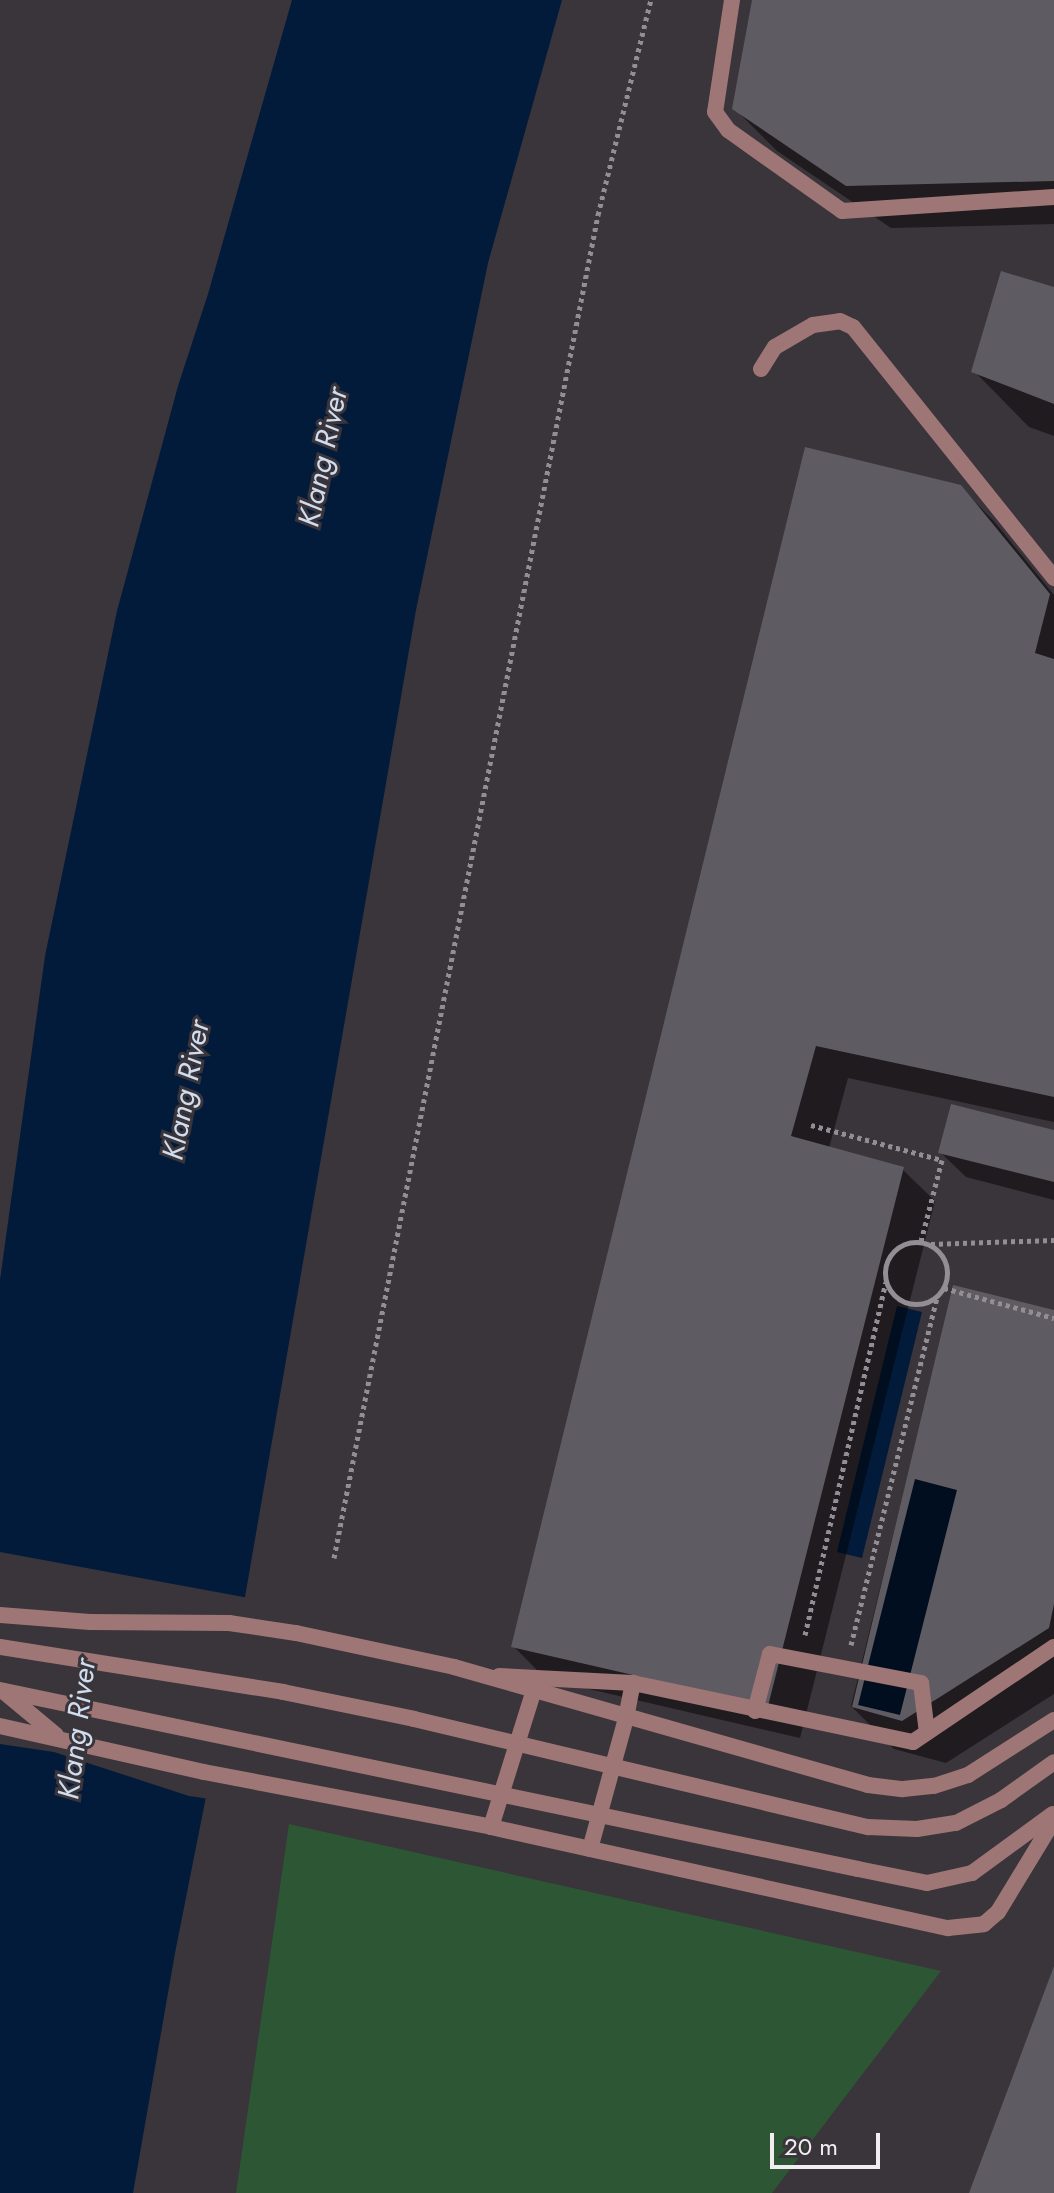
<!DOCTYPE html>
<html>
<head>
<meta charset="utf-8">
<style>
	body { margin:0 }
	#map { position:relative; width:1054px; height:2193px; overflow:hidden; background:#3a343b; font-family:Jost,sans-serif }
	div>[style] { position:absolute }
	.green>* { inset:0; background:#2d5734 }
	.water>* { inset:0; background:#021b3a }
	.pier>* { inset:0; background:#3a343b }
	.shadow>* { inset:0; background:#0007 }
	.building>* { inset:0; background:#5f5b63 }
	.path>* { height:5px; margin-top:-2.5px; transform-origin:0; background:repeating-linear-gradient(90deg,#938e94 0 4px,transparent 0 8px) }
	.path>.ring { margin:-2.5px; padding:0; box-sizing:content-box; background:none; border:5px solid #938e94; border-radius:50% }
	.service>* { height:16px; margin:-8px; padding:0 8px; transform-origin:8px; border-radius:8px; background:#9e7675 }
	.tertiary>* { height:16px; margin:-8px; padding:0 8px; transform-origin:8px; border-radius:8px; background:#9e7675 }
	.tertiary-bridge>* { height:16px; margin:-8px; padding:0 8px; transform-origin:8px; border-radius:8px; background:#9e7675 }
	span { translate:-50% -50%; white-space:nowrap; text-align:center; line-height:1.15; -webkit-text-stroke:6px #3a343b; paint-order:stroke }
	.water-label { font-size:30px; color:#cfddef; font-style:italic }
	.scale { position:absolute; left:770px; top:2133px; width:110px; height:36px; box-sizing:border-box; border:4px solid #f1edf1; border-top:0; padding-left:10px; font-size:24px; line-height:28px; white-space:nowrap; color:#f1edf1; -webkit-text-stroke:6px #3a343b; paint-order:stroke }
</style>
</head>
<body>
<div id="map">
	<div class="green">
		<i style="clip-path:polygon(289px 1824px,941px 1971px,772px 2193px,236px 2193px)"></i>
	</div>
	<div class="water">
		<i style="clip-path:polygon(292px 0,562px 0,488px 263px,416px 610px,241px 1620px,175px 1953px,133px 2193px,0 2193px,0 1280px,45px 956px,117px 611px,178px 386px,208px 294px)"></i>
		<i style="clip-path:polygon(897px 1306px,922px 1312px,862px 1558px,837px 1552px)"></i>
		<i style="clip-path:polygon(915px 1479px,957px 1490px,900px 1715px,858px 1705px)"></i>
	</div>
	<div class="pier">
		<i style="clip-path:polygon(0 1552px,249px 1598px,210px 1799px,189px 1796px,54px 1752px,0 1744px)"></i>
	</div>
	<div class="shadow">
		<i style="clip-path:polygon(753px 0,1054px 0,1054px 224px,891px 228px,777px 151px,734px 108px)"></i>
		<i style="clip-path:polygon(1054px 289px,1054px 436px,1029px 427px,974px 371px)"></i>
		<i style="clip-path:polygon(960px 487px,993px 520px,1054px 595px,1054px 1122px,848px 1078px,829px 1148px,902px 1169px,935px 1201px,800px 1738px,546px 1679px,513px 1646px)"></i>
		<i style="clip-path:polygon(1054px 1132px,1054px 1200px,966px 1177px,940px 1152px)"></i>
		<i style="clip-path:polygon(954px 1288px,1054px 1312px,1054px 1694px,946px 1763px,894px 1749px,851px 1706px)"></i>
	</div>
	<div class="building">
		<i style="clip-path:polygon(752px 0,1054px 0,1054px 181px,846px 186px,732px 109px)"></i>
		<i style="clip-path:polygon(1001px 271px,1054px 287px,1054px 404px,971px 372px)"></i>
		<i style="clip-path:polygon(805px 447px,961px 485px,1050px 594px,1035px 653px,1054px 659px,1054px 1097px,816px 1046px,791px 1136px,904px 1167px,768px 1706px,511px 1647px)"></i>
		<i style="clip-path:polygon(951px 1104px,1054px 1130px,1054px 1182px,938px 1153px)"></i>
		<i style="clip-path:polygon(evenodd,953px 1285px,1054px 1310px,1054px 1604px,1049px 1628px,902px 1721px,852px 1707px,953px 1285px,915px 1479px,957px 1490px,900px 1715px,858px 1705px,915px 1479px)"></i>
		<i style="clip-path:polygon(1054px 1966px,1054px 2193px,969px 2193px)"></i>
	</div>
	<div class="path">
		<i style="left:811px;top:1125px;width:136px;rotate:15deg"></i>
		<i style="left:942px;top:1160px;width:84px;rotate:104.5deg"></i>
		<i class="ring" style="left:885px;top:1242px;width:57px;height:57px"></i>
		<i style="left:931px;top:1244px;width:123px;rotate:-1.9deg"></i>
		<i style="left:944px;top:1288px;width:114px;rotate:15.3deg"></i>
		<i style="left:334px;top:1558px;width:1369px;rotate:-78.88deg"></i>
		<i style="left:598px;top:215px;width:221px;rotate:-76.2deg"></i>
		<i style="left:805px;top:1635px;width:362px;rotate:-77.1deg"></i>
		<i style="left:851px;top:1645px;width:358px;rotate:-76.1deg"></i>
	</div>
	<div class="service">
		<i style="left:732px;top:0;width:113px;rotate:98.6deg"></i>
		<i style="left:715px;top:112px;width:22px;rotate:54deg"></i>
		<i style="left:728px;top:130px;width:140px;rotate:35.4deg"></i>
		<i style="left:842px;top:211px;width:212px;rotate:-3.8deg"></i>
		<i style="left:761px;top:369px;width:26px;rotate:-58deg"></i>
		<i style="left:775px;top:347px;width:44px;rotate:-30.1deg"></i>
		<i style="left:813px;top:325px;width:27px;rotate:-8deg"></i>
		<i style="left:840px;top:321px;width:14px;rotate:25deg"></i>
		<i style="left:853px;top:327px;width:322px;rotate:51.3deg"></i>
		<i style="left:499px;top:1676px;width:134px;rotate:3deg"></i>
		<i style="left:633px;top:1683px;width:286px;rotate:11.9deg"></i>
		<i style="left:913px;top:1742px;width:170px;rotate:-34deg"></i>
		<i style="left:755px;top:1711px;width:59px;rotate:-75.3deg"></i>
		<i style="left:770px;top:1654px;width:154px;rotate:10.9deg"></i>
		<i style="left:921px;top:1683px;width:50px;rotate:83.2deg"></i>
		<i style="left:626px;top:1718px;width:36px;rotate:-79deg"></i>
	</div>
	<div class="tertiary">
		<i style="left:0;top:1615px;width:90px;rotate:4.4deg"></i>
		<i style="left:90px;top:1622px;width:139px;rotate:0.4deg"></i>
		<i style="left:229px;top:1623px;width:68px;rotate:8.5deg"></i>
		<i style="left:296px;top:1633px;width:162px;rotate:12.1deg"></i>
		<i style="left:454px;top:1667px;width:430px;rotate:15.9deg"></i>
		<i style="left:868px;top:1785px;width:35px;rotate:7deg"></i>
		<i style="left:903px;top:1789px;width:31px;rotate:-6deg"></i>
		<i style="left:934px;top:1786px;width:36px;rotate:-18deg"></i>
		<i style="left:968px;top:1775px;width:102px;rotate:-32.6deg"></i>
		<i style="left:3px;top:1691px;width:69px;rotate:39.7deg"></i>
		<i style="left:0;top:1726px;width:209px;rotate:12.7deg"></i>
		<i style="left:204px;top:1772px;width:292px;rotate:10.8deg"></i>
		<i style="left:491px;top:1827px;width:468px;rotate:12.5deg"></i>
		<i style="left:948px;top:1928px;width:36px;rotate:-6deg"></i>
		<i style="left:984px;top:1924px;width:18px;rotate:-41deg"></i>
		<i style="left:998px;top:1912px;width:108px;rotate:-58.7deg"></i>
		<i style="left:491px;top:1827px;width:144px;rotate:-72.6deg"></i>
		<i style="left:868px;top:1827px;width:49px;rotate:2.3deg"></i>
		<i style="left:917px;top:1829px;width:39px;rotate:-9deg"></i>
		<i style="left:956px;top:1823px;width:51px;rotate:-27.1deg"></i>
		<i style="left:1001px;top:1800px;width:65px;rotate:-35.6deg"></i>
		<i style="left:590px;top:1849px;width:136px;rotate:-74.6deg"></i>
		<i style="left:858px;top:1869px;width:70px;rotate:11.5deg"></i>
		<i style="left:927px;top:1883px;width:46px;rotate:-12.5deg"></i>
		<i style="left:972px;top:1873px;width:100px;rotate:-36.1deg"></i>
	</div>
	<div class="tertiary-bridge">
		<i style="left:0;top:1647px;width:287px;rotate:9deg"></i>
		<i style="left:283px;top:1692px;width:134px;rotate:11.6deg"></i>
		<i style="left:414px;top:1719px;width:467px;rotate:13.4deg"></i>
		<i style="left:0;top:1690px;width:876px;rotate:11.78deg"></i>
	</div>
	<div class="water-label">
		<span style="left:323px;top:457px;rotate:-78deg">Klang River</span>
		<span style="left:186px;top:1090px;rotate:-79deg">Klang River</span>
		<span style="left:77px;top:1729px;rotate:-83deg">Klang River</span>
	</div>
	<div class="scale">20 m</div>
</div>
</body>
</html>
